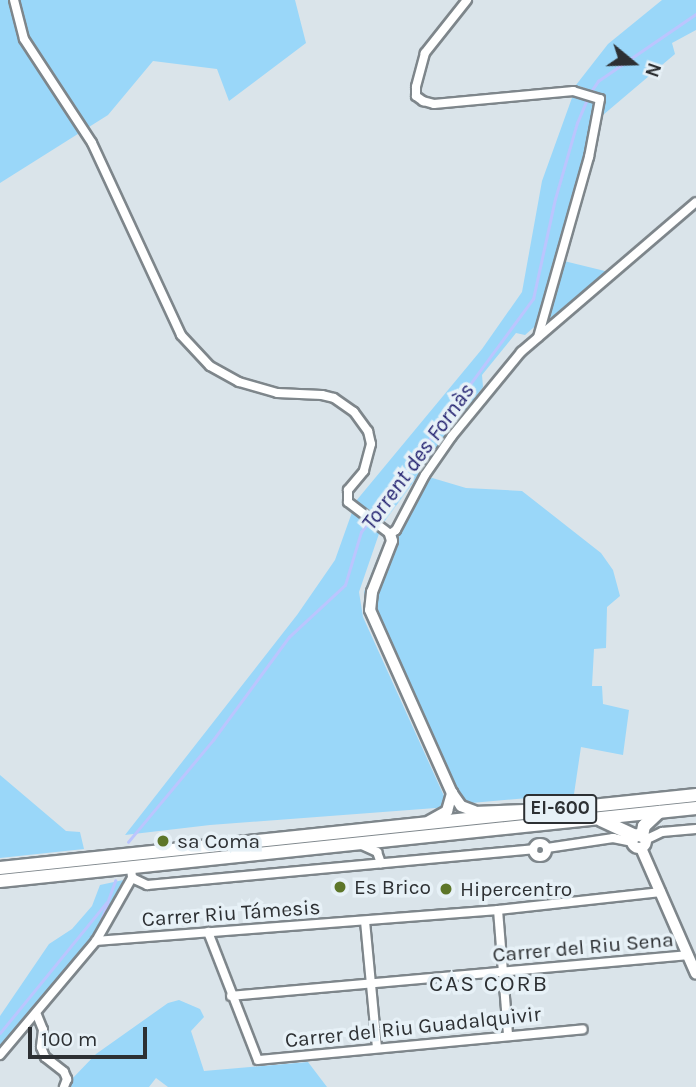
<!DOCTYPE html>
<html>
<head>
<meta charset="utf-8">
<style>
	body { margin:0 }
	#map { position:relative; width:696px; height:1087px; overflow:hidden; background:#dae4ea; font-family:Karla,sans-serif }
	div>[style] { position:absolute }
	.green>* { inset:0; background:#9ad7f9 }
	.stream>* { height:2.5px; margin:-1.25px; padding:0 1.25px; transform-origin:1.25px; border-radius:1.25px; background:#bbc5fe }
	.roads { filter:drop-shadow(2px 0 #7e868b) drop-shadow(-2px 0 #7e868b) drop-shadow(0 2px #7e868b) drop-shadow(0 -2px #7e868b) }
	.street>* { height:8px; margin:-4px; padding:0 4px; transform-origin:4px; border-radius:4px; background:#fff }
	.street>.ring { margin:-4px; padding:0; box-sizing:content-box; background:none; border:8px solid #fff; border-radius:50% }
	.secondary>* { height:10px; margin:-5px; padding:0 5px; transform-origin:5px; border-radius:5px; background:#fff }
	.secondary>.ring { margin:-5px; padding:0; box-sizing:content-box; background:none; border:10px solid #fff; border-radius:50% }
	.primary>* { height:12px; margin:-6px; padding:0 6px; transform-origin:6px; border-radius:6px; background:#fff }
	.dots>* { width:19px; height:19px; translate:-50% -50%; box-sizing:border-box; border:4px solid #e7f1f7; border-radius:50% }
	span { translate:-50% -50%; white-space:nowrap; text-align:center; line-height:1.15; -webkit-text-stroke:7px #e7f1f7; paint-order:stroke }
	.shield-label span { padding:2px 5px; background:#e7f1f7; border:2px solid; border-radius:5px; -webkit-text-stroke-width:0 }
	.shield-label { font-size:19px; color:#2d3033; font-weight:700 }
	.poi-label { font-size:21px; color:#2d3033 }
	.left { translate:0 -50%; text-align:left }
	.street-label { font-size:21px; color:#2d3033 }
	.water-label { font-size:23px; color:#252371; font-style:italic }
	.neighbourhood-label { font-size:23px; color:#2d3033; letter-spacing:2px }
	.north { position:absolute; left:598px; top:28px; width:70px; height:70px; -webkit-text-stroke:5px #e7f1f7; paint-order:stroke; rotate:109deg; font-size:19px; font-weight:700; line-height:28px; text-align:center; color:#2d3033 }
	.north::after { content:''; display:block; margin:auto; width:24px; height:32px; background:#2d3033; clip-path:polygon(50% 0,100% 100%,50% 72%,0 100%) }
	.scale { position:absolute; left:28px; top:1027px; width:119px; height:32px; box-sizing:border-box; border:4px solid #2d3033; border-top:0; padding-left:9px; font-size:21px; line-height:24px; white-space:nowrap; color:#2d3033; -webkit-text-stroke:5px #e7f1f7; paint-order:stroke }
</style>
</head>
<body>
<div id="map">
	<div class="green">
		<i style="clip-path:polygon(0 0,295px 0,306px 43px,229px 101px,217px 69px,153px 61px,108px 115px,0 183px)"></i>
		<i style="clip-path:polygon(662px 0,696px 0,696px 30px,672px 43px,675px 54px,603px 115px,604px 95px,576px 85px,608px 44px)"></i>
		<i style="clip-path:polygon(573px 95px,598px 101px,583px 166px,540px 322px,525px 335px,516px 333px,482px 375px,483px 387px,382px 525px,359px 592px,363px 617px,449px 807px,210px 825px,125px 835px,297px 615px,335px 560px,356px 501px,482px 349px,522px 292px,542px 181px)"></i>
		<i style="clip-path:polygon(564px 261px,609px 272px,547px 326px)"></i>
		<i style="clip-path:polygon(429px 477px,466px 488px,522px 491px,601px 553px,613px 570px,620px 596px,607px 607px,606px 648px,594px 649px,592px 686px,602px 686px,603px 704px,629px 710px,623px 755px,581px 747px,574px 794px,460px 804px,368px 610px,364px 592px,381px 549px,392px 527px)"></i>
		<i style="clip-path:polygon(0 775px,66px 831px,80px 832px,84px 849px,0 858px)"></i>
		<i style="clip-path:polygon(128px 879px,102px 924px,0 1050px,0 1016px,49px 944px,72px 929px,92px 906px,100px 885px)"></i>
		<i style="clip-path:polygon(179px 1000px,200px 1009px,204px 1017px,191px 1031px,204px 1071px,308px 1062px,327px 1087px,168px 1087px,156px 1078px,149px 1087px,68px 1087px,70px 1081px,96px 1054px,168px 1003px)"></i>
	</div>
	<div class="stream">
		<i style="left:592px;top:90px;width:11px;rotate:-56deg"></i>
		<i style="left:598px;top:81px;width:119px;rotate:-34.4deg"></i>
		<i style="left:128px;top:842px;width:133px;rotate:-50.2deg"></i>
		<i style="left:213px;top:740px;width:128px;rotate:-53.6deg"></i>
		<i style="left:289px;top:637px;width:76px;rotate:-42.9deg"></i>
		<i style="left:345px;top:585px;width:55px;rotate:-73.2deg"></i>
		<i style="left:361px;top:532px;width:290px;rotate:-53.6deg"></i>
		<i style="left:533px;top:299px;width:102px;rotate:-77.6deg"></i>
		<i style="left:555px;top:199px;width:79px;rotate:-73.9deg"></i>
		<i style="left:577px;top:123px;width:26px;rotate:-67deg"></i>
		<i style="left:100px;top:923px;width:45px;rotate:-70.3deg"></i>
		<i style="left:0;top:1033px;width:168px;rotate:-50.8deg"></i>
	</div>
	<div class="roads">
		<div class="street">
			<i style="left:14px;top:0;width:40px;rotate:75.6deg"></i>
			<i style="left:24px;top:39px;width:124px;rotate:56.8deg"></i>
			<i style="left:92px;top:143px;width:212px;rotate:65.1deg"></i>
			<i style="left:181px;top:335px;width:42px;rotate:46.9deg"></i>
			<i style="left:210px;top:366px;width:33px;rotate:29deg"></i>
			<i style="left:239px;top:382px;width:40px;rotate:16deg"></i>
			<i style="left:277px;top:393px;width:45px;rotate:2.5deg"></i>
			<i style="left:322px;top:395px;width:12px;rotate:14deg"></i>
			<i style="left:334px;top:398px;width:24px;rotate:35deg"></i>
			<i style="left:354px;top:412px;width:24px;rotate:54deg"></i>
			<i style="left:368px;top:431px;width:13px;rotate:77deg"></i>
			<i style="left:371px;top:444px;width:28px;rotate:105deg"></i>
			<i style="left:364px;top:471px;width:25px;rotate:130deg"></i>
			<i style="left:348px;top:490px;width:12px;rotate:90deg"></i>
			<i style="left:348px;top:502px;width:53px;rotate:37.3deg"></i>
			<i style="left:390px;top:534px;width:7px;rotate:-34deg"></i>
			<i style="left:396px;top:530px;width:62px;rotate:-62.2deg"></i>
			<i style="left:425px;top:475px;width:47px;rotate:-55.3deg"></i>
			<i style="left:452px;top:436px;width:109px;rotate:-50.6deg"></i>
			<i style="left:521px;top:352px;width:230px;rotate:-40.6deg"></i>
			<i style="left:467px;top:0;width:68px;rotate:128.4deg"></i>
			<i style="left:425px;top:53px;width:35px;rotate:105deg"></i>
			<i style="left:416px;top:87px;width:9px;rotate:90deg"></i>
			<i style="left:416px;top:96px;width:9px;rotate:36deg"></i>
			<i style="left:423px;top:101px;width:11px;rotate:15deg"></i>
			<i style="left:434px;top:104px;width:140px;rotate:-5.3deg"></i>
			<i style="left:573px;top:91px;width:28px;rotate:17deg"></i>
			<i style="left:600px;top:99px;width:59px;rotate:100.7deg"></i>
			<i style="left:589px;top:157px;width:187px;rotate:105.8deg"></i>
			<i style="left:474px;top:811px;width:50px;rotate:-2.3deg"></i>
			<i style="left:645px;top:840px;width:19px;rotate:-25deg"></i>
			<i style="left:662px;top:832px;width:34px;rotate:-5deg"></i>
			<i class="ring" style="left:533px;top:843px;width:6px;height:6px"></i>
			<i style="left:362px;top:845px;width:17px;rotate:25deg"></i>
			<i style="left:377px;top:852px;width:12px;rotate:70deg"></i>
			<i style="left:547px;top:848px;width:67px;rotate:-8.6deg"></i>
			<i style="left:613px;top:838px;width:19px;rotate:12deg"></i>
			<i style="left:131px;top:868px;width:10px;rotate:84deg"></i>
			<i style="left:132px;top:878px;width:17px;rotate:25deg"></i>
			<i style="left:147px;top:885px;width:388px;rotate:-5.3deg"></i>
			<i style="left:498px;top:910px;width:125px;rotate:85.4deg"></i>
			<i style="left:365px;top:921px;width:127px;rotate:84.6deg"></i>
			<i style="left:208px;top:932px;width:137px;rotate:68.7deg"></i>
			<i style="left:258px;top:1060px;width:326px;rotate:-5.4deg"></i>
			<i style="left:96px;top:941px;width:403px;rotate:-4.4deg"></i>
			<i style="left:498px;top:910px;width:164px;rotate:-6.3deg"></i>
			<i style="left:231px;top:996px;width:459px;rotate:-5.1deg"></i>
			<i style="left:37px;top:1015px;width:16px;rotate:68deg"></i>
			<i style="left:43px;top:1030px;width:17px;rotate:97deg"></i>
			<i style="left:41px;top:1047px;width:11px;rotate:68deg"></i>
			<i style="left:45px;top:1057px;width:24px;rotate:38deg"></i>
			<i style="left:64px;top:1072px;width:8px;rotate:67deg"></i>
			<i style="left:67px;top:1079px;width:9px;rotate:111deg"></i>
			<i style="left:0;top:1055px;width:149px;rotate:-49.9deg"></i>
			<i style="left:96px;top:941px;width:73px;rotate:-60.3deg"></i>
		</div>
		<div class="secondary">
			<i style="left:390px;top:534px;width:7px;rotate:74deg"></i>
			<i style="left:392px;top:541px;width:55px;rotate:111.4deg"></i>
			<i style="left:372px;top:592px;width:18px;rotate:96deg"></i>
			<i style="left:370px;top:610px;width:201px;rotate:65.9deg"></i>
			<i style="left:452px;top:793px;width:16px;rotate:55deg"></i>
			<i style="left:461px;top:806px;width:14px;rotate:21deg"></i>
			<i style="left:429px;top:821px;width:21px;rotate:-29deg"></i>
			<i style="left:447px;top:811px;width:19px;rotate:-74deg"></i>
			<i class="ring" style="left:632px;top:834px;width:4px;height:4px"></i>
			<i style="left:641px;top:848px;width:137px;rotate:66.4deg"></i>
		</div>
		<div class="primary">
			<i style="left:601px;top:820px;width:38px;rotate:25deg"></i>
			<i style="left:642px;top:836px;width:10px;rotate:-79deg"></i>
			<i style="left:644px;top:826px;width:21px;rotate:-43deg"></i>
			<i style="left:0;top:868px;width:700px;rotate:-5.99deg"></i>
			<i style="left:0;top:881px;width:700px;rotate:-5.99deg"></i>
		</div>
	</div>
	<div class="dots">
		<i style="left:163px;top:841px;background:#5d7629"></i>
		<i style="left:340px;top:887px;background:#5d7629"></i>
		<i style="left:446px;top:889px;background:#5d7629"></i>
	</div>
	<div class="shield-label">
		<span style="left:560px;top:809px">EI-600</span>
	</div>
	<div class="poi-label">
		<span class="left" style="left:177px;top:841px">sa Coma</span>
		<span class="left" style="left:354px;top:887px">Es Brico</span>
		<span class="left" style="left:460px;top:889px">Hipercentro</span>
	</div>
	<div class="street-label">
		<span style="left:231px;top:913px;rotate:-4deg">Carrer Riu Támesis</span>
		<span style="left:583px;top:947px;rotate:-5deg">Carrer del Riu Sena</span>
		<span style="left:413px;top:1027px;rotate:-6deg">Carrer del Riu Guadalquivir</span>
	</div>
	<div class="water-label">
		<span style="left:418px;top:457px;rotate:-54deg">Torrent des Fornàs</span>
	</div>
	<div class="neighbourhood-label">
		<span style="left:489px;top:984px">CAS CORB</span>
	</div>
	<div class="north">N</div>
	<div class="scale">100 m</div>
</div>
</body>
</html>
